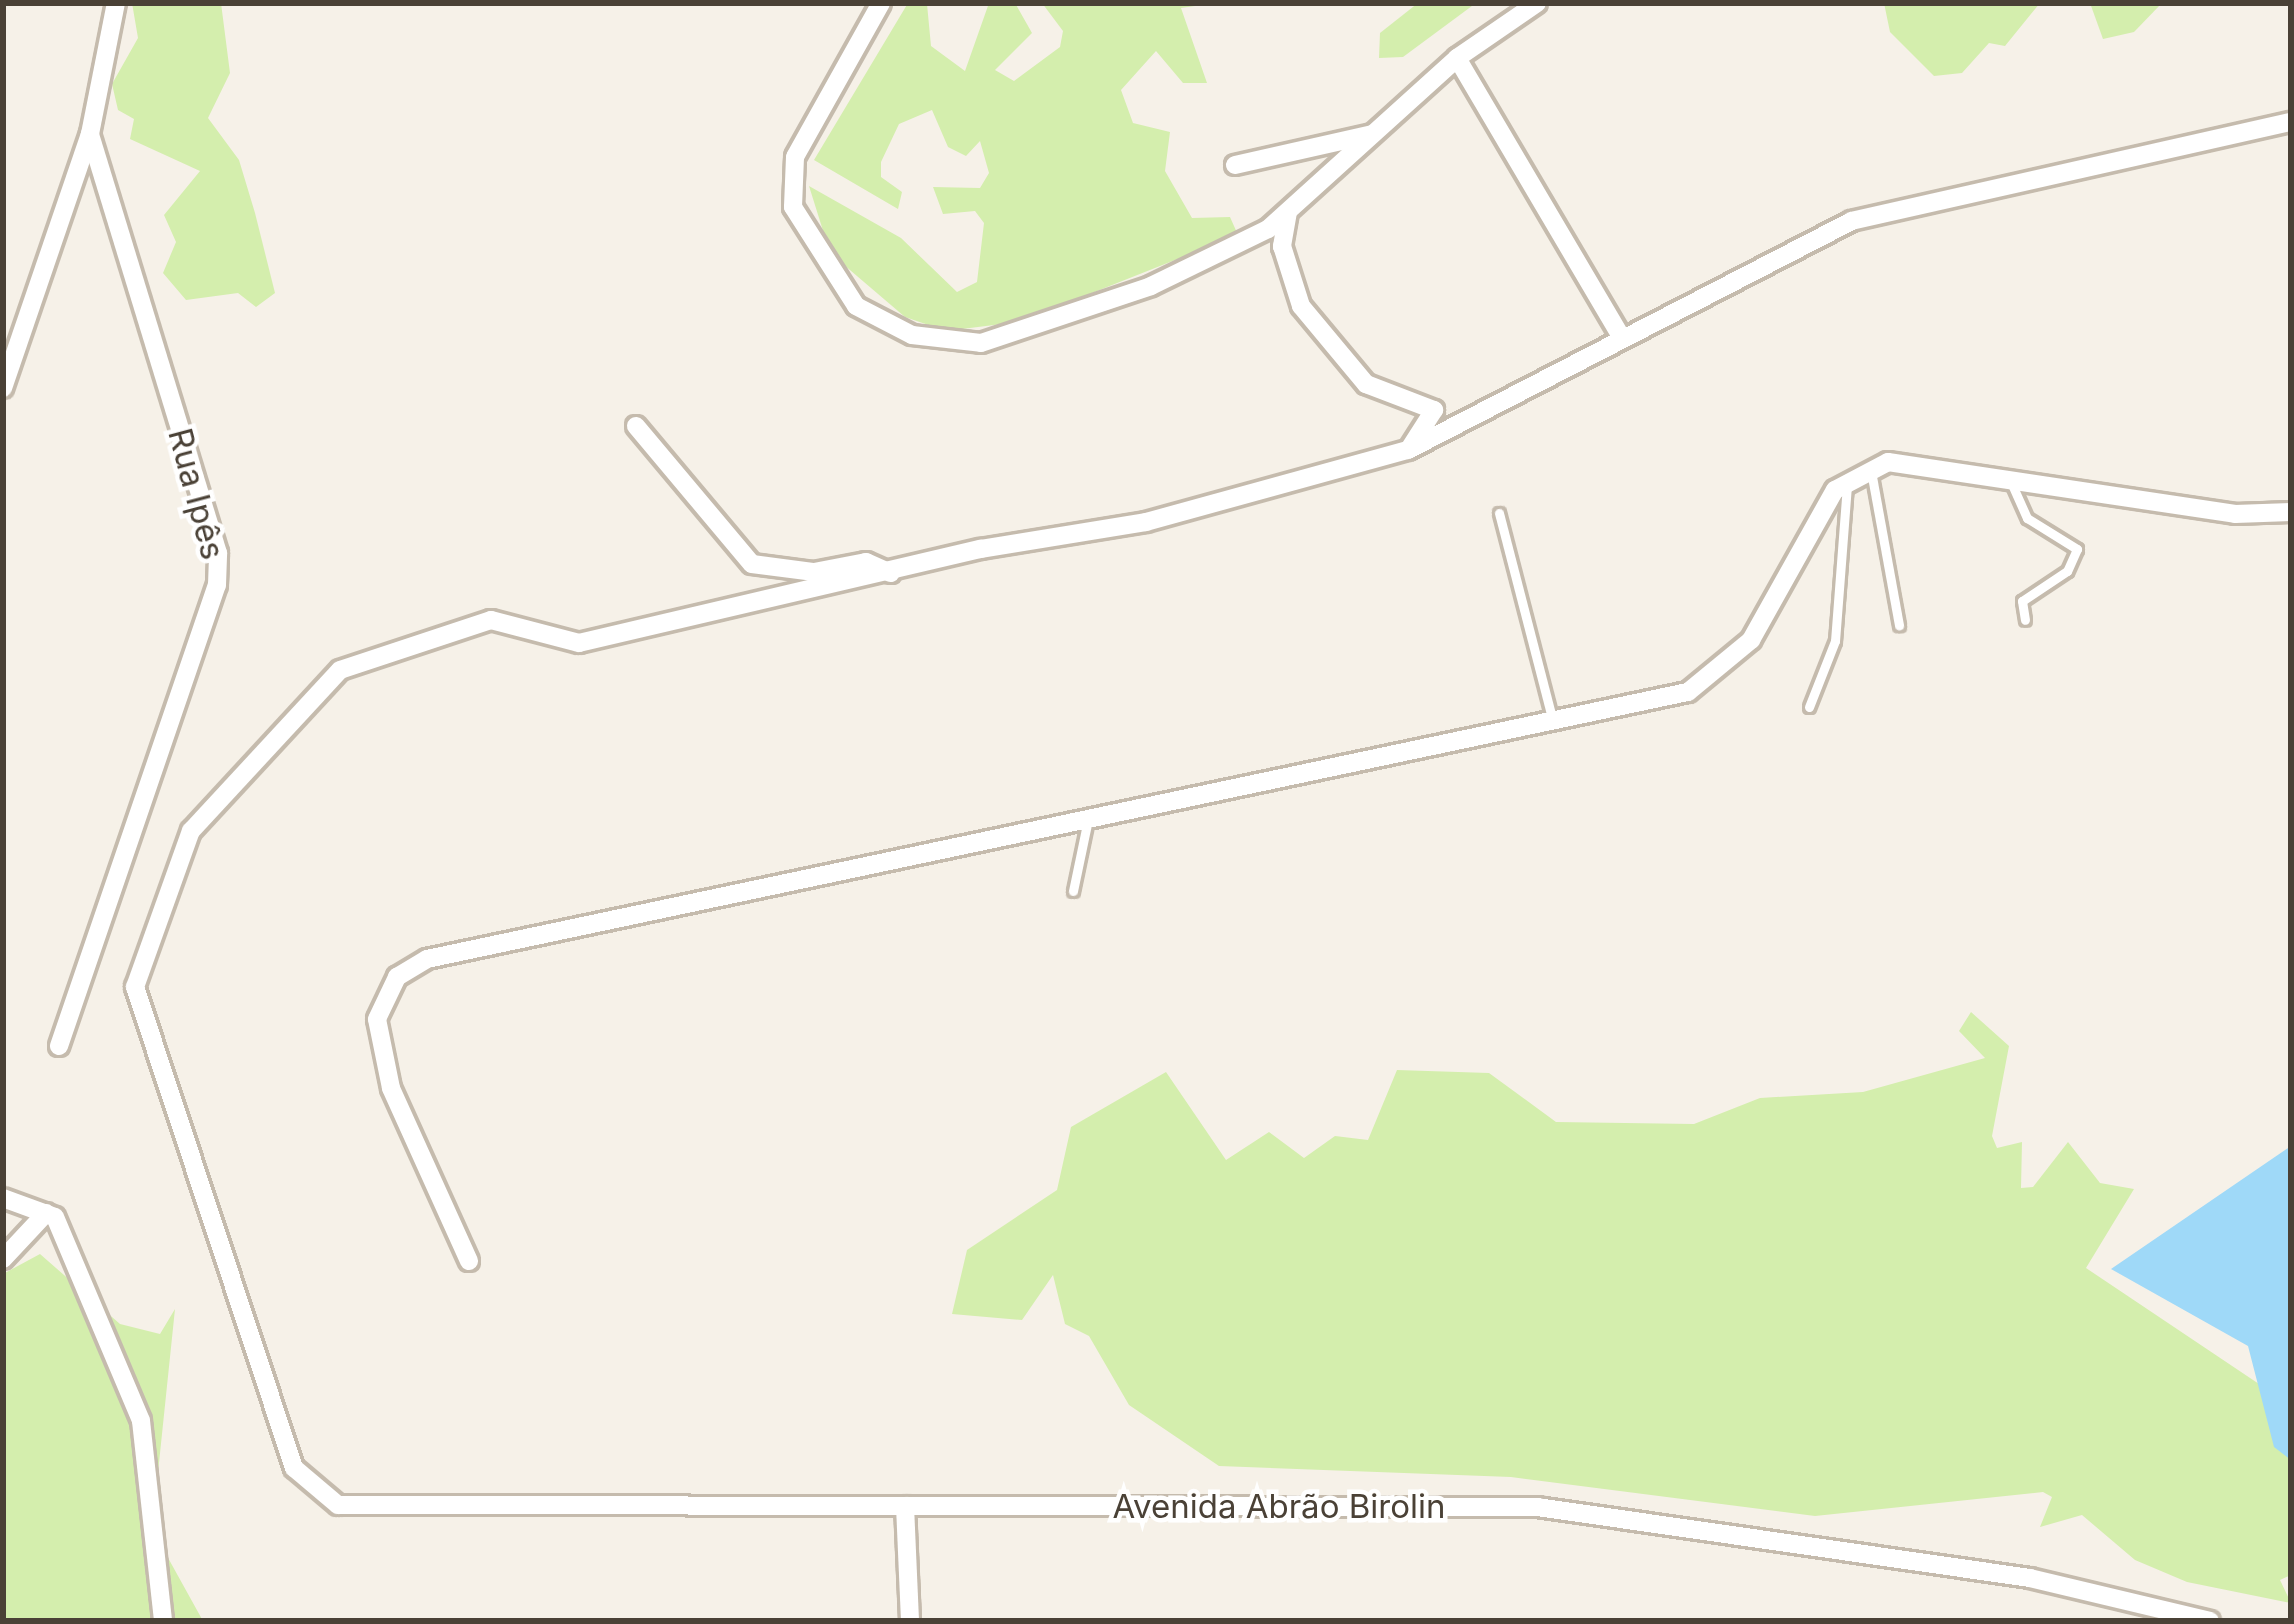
<!DOCTYPE html>
<html>
<head>
<meta charset="utf-8">
<style>
	body { margin:0 }
	#map { position:relative; width:2294px; height:1624px; overflow:hidden; background:#f6f1e8; font-family:Inter,sans-serif }
	div>[style] { position:absolute }
	.green>* { inset:0; background:#d4eead }
	.water>* { inset:0; background:#9fd9f8 }
	.roads { filter:drop-shadow(3px 0 #c5bbad) drop-shadow(-3px 0 #c5bbad) drop-shadow(0 3px #c5bbad) drop-shadow(0 -3px #c5bbad) }
	.service>* { height:9px; margin:-4.5px; padding:0 4.5px; transform-origin:4.5px; border-radius:4.5px; background:#fff }
	.minor>* { height:18px; margin:-9px; padding:0 9px; transform-origin:9px; border-radius:9px; background:#fff }
	span { translate:-50% -50%; white-space:nowrap; text-align:center; line-height:1.15; -webkit-text-stroke:9px #fff; paint-order:stroke }
	.street-label { font-size:33px; color:#4a4136 }
	.frame { position:absolute; inset:0; border:6px solid #4a4136; pointer-events:none }
</style>
</head>
<body>
<div id="map">
	<div class="green">
		<i style="clip-path:polygon(132px 3px,221px 3px,230px 73px,208px 118px,239px 160px,255px 213px,275px 293px,256px 307px,238px 293px,186px 300px,163px 273px,176px 242px,164px 215px,200px 171px,130px 139px,134px 119px,118px 110px,112px 84px,138px 38px)"></i>
		<i style="clip-path:polygon(908px 3px,927px 4px,931px 46px,965px 71px,989px 3px,1015px 3px,1032px 33px,995px 70px,1014px 81px,1060px 47px,1063px 31px,1042px 3px,1216px 3px,1181px 8px,1207px 83px,1183px 83px,1156px 51px,1121px 90px,1133px 123px,1170px 132px,1165px 171px,1192px 218px,1230px 217px,1238px 235px,1019px 322px,946px 331px,905px 317px,830px 253px,809px 186px,901px 238px,957px 292px,977px 282px,984px 223px,975px 211px,943px 214px,933px 187px,980px 188px,989px 173px,980px 141px,966px 156px,948px 147px,932px 110px,899px 124px,881px 162px,881px 177px,902px 192px,898px 209px,814px 160px)"></i>
		<i style="clip-path:polygon(1418px 3px,1476px 3px,1403px 57px,1379px 58px,1380px 33px)"></i>
		<i style="clip-path:polygon(1884px 3px,2040px 3px,2005px 46px,1989px 43px,1962px 73px,1934px 76px,1890px 32px)"></i>
		<i style="clip-path:polygon(2090px 3px,2162px 3px,2134px 32px,2103px 39px)"></i>
		<i style="clip-path:polygon(1971px 1012px,2009px 1046px,1992px 1136px,1997px 1148px,2022px 1142px,2021px 1188px,2033px 1187px,2068px 1142px,2100px 1183px,2134px 1189px,2086px 1268px,2259px 1384px,2291px 1448px,2291px 1575px,2280px 1580px,2291px 1603px,2187px 1582px,2135px 1560px,2082px 1515px,2040px 1527px,2052px 1497px,2043px 1492px,1815px 1516px,1511px 1477px,1219px 1466px,1129px 1405px,1089px 1336px,1065px 1324px,1053px 1275px,1022px 1320px,952px 1314px,967px 1250px,1057px 1190px,1071px 1127px,1166px 1072px,1226px 1160px,1269px 1132px,1304px 1158px,1335px 1136px,1368px 1140px,1397px 1070px,1489px 1073px,1556px 1122px,1694px 1124px,1760px 1098px,1863px 1092px,1985px 1058px,1959px 1031px)"></i>
		<i style="clip-path:polygon(40px 1254px,120px 1324px,160px 1334px,175px 1309px,157px 1482px,167px 1556px,203px 1621px,3px 1621px,3px 1274px)"></i>
	</div>
	<div class="water">
		<i style="clip-path:polygon(2291px 1146px,2291px 1460px,2274px 1447px,2248px 1346px,2111px 1269px)"></i>
	</div>
	<div class="roads">
		<div class="service">
			<i style="left:1871px;top:471px;width:157px;rotate:79.7deg"></i>
			<i style="left:2010px;top:480px;width:42px;rotate:65.9deg"></i>
			<i style="left:2027px;top:518px;width:59px;rotate:31.8deg"></i>
			<i style="left:2077px;top:549px;width:24px;rotate:114deg"></i>
			<i style="left:2067px;top:571px;width:54px;rotate:146.3deg"></i>
			<i style="left:2022px;top:601px;width:19px;rotate:81deg"></i>
			<i style="left:1499px;top:513px;width:216px;rotate:75.5deg"></i>
			<i style="left:1809px;top:707px;width:71px;rotate:-68.5deg"></i>
			<i style="left:1835px;top:641px;width:157px;rotate:-85.6deg"></i>
			<i style="left:1073px;top:891px;width:68px;rotate:-78.2deg"></i>
		</div>
		<div class="minor">
			<i style="left:881px;top:3px;width:176px;rotate:119.2deg"></i>
			<i style="left:795px;top:157px;width:50px;rotate:92.3deg"></i>
			<i style="left:793px;top:207px;width:117px;rotate:57.5deg"></i>
			<i style="left:856px;top:306px;width:63px;rotate:27.4deg"></i>
			<i style="left:912px;top:335px;width:69px;rotate:6.6deg"></i>
			<i style="left:981px;top:343px;width:179px;rotate:-18.5deg"></i>
			<i style="left:1151px;top:286px;width:130px;rotate:-26deg"></i>
			<i style="left:1268px;top:229px;width:255px;rotate:-42.1deg"></i>
			<i style="left:1457px;top:58px;width:97px;rotate:-34.5deg"></i>
			<i style="left:1457px;top:58px;width:321px;rotate:59.5deg"></i>
			<i style="left:1235px;top:165px;width:141px;rotate:-12.7deg"></i>
			<i style="left:1288px;top:212px;width:35px;rotate:100deg"></i>
			<i style="left:1282px;top:246px;width:63px;rotate:72.4deg"></i>
			<i style="left:1301px;top:306px;width:102px;rotate:50.2deg"></i>
			<i style="left:1366px;top:384px;width:73px;rotate:20.9deg"></i>
			<i style="left:1434px;top:410px;width:43px;rotate:122.6deg"></i>
			<i style="left:3px;top:388px;width:268px;rotate:-71.1deg"></i>
			<i style="left:90px;top:134px;width:134px;rotate:-78.8deg"></i>
			<i style="left:636px;top:426px;width:180px;rotate:50deg"></i>
			<i style="left:752px;top:564px;width:63px;rotate:7.4deg"></i>
			<i style="left:814px;top:572px;width:53px;rotate:-10.9deg"></i>
			<i style="left:866px;top:562px;width:27px;rotate:24deg"></i>
			<i style="left:59px;top:1046px;width:487px;rotate:-71.1deg"></i>
			<i style="left:217px;top:585px;width:32px;rotate:-88deg"></i>
			<i style="left:218px;top:553px;width:438px;rotate:-107deg"></i>
			<i style="left:3px;top:1198px;width:55px;rotate:20.1deg"></i>
			<i style="left:55px;top:1217px;width:221px;rotate:67.1deg"></i>
			<i style="left:141px;top:1421px;width:201px;rotate:83.7deg"></i>
			<i style="left:3px;top:1259px;width:63px;rotate:-46.9deg"></i>
			<i style="left:469px;top:1261px;width:190px;rotate:-114.3deg"></i>
			<i style="left:391px;top:1088px;width:70px;rotate:-101.5deg"></i>
			<i style="left:377px;top:1019px;width:47px;rotate:-64.5deg"></i>
			<i style="left:397px;top:977px;width:35px;rotate:-31deg"></i>
			<i style="left:427px;top:959px;width:1289px;rotate:-11.96deg"></i>
			<i style="left:1688px;top:692px;width:82px;rotate:-39.5deg"></i>
			<i style="left:1751px;top:640px;width:172px;rotate:-60.8deg"></i>
			<i style="left:1835px;top:490px;width:60px;rotate:-27.8deg"></i>
			<i style="left:1888px;top:462px;width:351px;rotate:8.5deg"></i>
			<i style="left:2235px;top:514px;width:56px;rotate:-2deg"></i>
			<i style="left:905px;top:1506px;width:115px;rotate:87.5deg"></i>
			<i style="left:2210px;top:1621px;width:185px;rotate:-166.6deg"></i>
			<i style="left:2030px;top:1578px;width:496px;rotate:-171.8deg"></i>
			<i style="left:1539px;top:1507px;width:1201px;rotate:-179.9deg"></i>
			<i style="left:338px;top:1505px;width:57px;rotate:-139.9deg"></i>
			<i style="left:294px;top:1468px;width:507px;rotate:-108.29deg"></i>
			<i style="left:135px;top:987px;width:166px;rotate:-70.3deg"></i>
			<i style="left:191px;top:831px;width:219px;rotate:-47.2deg"></i>
			<i style="left:340px;top:670px;width:159px;rotate:-18.3deg"></i>
			<i style="left:491px;top:620px;width:91px;rotate:14.6deg"></i>
			<i style="left:579px;top:643px;width:413px;rotate:-13.2deg"></i>
			<i style="left:981px;top:549px;width:167px;rotate:-9.3deg"></i>
			<i style="left:1146px;top:522px;width:272px;rotate:-15.4deg"></i>
			<i style="left:1408px;top:450px;width:499px;rotate:-27.3deg"></i>
			<i style="left:1851px;top:221px;width:451px;rotate:-12.7deg"></i>
		</div>
	</div>
	<div class="street-label">
		<span style="left:196px;top:494px;rotate:75deg">Rua Ipês</span>
		<span style="left:1279px;top:1507px">Avenida Abrão Birolin</span>
	</div>
	<div class="frame"></div>
</div>
</body>
</html>
